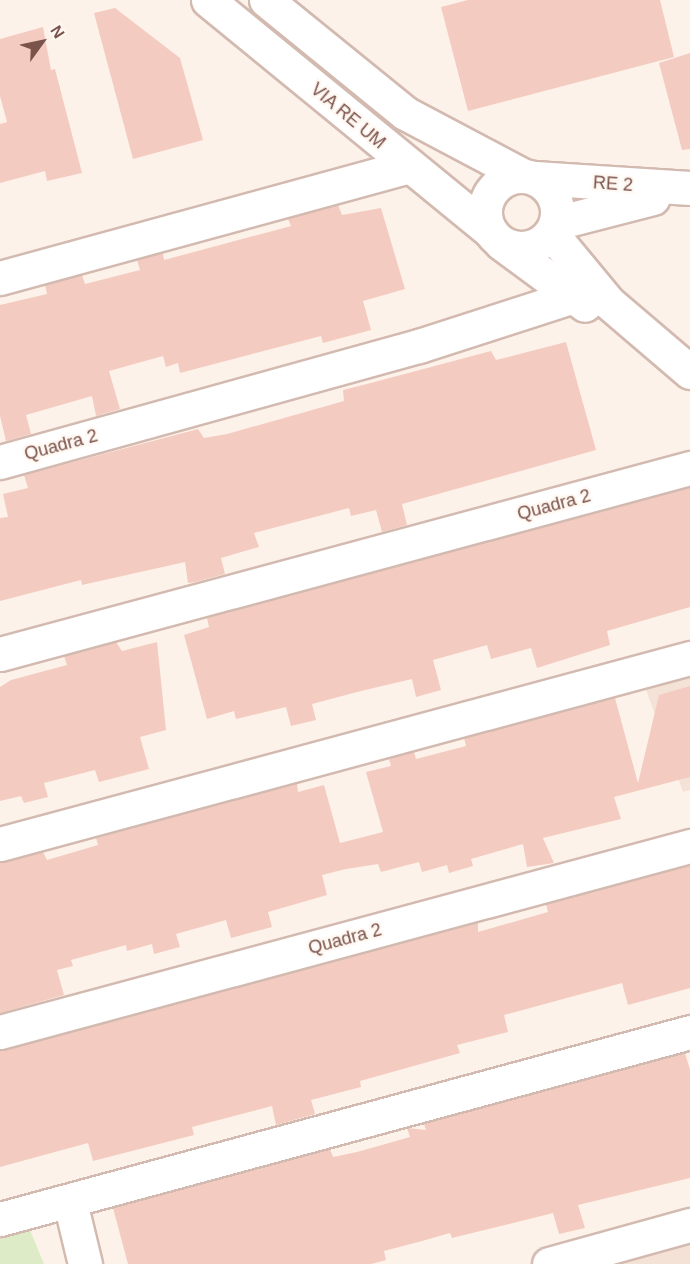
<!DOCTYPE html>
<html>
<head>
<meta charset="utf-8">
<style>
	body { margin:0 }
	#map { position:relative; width:690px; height:1264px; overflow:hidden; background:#fdf2e9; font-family:Helvetica,sans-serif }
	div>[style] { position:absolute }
	.residential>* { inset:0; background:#f5e2d7 }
	.green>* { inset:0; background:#ddecc6 }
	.building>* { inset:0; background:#f4cbc0 }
	.roads { filter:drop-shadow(2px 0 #d3bab0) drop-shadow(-2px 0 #d3bab0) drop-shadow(0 2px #d3bab0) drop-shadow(0 -2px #d3bab0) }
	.minor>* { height:33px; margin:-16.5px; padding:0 16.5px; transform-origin:16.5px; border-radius:16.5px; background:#fff }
	.minor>.ring { margin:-16.5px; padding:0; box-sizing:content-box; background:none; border:33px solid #fff; border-radius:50% }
	span { translate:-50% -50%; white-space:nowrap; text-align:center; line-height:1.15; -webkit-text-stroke:4.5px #fff7f1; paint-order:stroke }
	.street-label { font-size:18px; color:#7a534b }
	.north { position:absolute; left:12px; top:12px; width:60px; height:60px; -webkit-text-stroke:4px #fff7f1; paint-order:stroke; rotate:57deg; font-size:16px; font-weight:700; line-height:24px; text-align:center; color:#7a534b }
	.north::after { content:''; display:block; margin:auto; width:21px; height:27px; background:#7a534b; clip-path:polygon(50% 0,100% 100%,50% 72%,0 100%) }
</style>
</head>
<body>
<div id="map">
	<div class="residential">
		<i style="clip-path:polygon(690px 674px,690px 790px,683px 792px,645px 687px)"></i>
		<i style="clip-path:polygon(690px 1238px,690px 1264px,597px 1264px)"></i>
	</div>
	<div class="green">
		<i style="clip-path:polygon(30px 1230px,44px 1264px,0 1264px,0 1238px)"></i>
	</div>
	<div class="building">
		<i style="clip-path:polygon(468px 0,660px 0,674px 57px,468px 111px,441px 7px)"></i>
		<i style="clip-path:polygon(115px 8px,180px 58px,203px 140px,133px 159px,94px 13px)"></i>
		<i style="clip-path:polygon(43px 27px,51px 70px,55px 69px,82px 173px,47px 181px,45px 171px,0 183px,0 124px,7px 122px,0 96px,0 39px)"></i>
		<i style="clip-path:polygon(690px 53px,690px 149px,682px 150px,659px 63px)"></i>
		<i style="clip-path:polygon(338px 205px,342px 215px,381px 208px,405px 289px,363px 301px,371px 330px,323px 343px,321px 336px,180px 373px,178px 363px,166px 367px,163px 356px,109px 371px,120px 409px,96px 416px,92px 396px,26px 415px,31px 434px,6px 441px,0 416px,0 305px,47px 294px,45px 285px,82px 275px,85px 284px,140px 270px,137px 260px,163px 253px,164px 260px,291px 226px,288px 219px)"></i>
		<i style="clip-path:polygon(566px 342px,596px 450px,402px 504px,407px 525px,382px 532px,376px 510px,351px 516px,349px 508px,254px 533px,259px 547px,221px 558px,225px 574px,195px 582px,188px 583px,185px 562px,82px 585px,81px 580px,0 601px,0 518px,8px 517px,3px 494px,28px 488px,24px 475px,198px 429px,204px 438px,227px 434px,344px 401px,343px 390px,367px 384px,491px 351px,496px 360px)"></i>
		<i style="clip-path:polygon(690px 487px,690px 607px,607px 631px,610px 645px,537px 668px,531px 648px,491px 659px,487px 645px,433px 660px,441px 690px,416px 697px,412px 679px,361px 691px,312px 704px,316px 720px,291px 726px,286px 707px,236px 719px,234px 711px,207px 719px,184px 635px,209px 627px,207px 618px)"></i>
		<i style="clip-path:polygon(116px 642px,122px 651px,157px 642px,166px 730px,140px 737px,149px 769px,99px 782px,95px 770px,44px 783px,48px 797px,24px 803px,21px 796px,0 801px,0 687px,11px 680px,67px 665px,64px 656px)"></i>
		<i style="clip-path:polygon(690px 686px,690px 777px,614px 797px,621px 819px,543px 838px,554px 863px,527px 867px,523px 844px,471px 859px,473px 866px,449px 873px,447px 865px,422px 872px,419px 862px,381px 872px,378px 864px,346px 869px,322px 875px,327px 895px,268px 912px,272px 927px,231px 938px,226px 920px,176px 934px,180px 947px,154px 954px,152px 944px,127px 951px,126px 945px,71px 960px,73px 966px,57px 970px,64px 995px,0 1013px,0 862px,43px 852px,47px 860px,98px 845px,96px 838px,297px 783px,298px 792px,324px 785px,340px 843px,383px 832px,366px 772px,391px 766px,389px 759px,414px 752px,416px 759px,466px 746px,464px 738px,615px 698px,638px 783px,659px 695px)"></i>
		<i style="clip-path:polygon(690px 865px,690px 988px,628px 1005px,622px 983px,504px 1015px,508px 1032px,457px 1045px,460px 1053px,360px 1081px,361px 1087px,311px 1100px,315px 1114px,276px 1125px,272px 1106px,192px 1127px,194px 1135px,93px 1161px,88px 1143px,0 1167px,0 1050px,478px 923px,478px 932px,548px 912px,546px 904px)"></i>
		<i style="clip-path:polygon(685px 1053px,690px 1070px,690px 1178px,578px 1205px,585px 1228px,559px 1234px,553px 1213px,452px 1238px,450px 1233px,422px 1241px,384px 1251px,386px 1260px,371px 1264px,128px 1264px,113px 1208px,330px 1149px,333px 1157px,357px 1152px,410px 1137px,407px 1128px,426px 1130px,424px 1124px)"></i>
	</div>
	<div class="roads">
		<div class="minor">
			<i style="left:208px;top:0;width:365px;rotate:39.3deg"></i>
			<i style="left:266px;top:0;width:179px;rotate:39.1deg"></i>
			<i style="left:405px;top:113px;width:132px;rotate:27.9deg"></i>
			<i class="ring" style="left:485px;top:176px;width:39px;height:39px"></i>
			<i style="left:535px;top:178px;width:155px;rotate:3.7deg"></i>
			<i style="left:556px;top:223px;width:100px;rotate:-14.5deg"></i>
			<i style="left:551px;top:233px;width:89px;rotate:50.4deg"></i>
			<i style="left:608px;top:302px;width:108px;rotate:40.5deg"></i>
			<i style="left:501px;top:243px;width:104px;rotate:36.4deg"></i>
			<i style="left:0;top:278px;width:424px;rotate:-15.3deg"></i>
			<i style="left:0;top:462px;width:435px;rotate:-15.5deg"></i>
			<i style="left:419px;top:346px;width:160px;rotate:-17.9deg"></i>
			<i style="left:0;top:654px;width:715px;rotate:-15.09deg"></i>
			<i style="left:0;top:844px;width:715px;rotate:-15.09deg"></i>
			<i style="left:0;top:1032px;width:715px;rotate:-15.09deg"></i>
			<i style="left:70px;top:1202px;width:64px;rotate:76.4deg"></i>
			<i style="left:0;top:1219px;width:715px;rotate:-15.16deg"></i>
			<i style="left:549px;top:1264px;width:146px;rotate:-15.5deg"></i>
		</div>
	</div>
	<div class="street-label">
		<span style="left:348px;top:116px;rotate:40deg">VIA RE UM</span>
		<span style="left:613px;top:184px;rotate:4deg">RE 2</span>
		<span style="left:61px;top:445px;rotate:-15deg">Quadra 2</span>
		<span style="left:554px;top:505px;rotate:-15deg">Quadra 2</span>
		<span style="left:345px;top:939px;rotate:-15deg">Quadra 2</span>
	</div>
	<div class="north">N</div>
</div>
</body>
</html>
